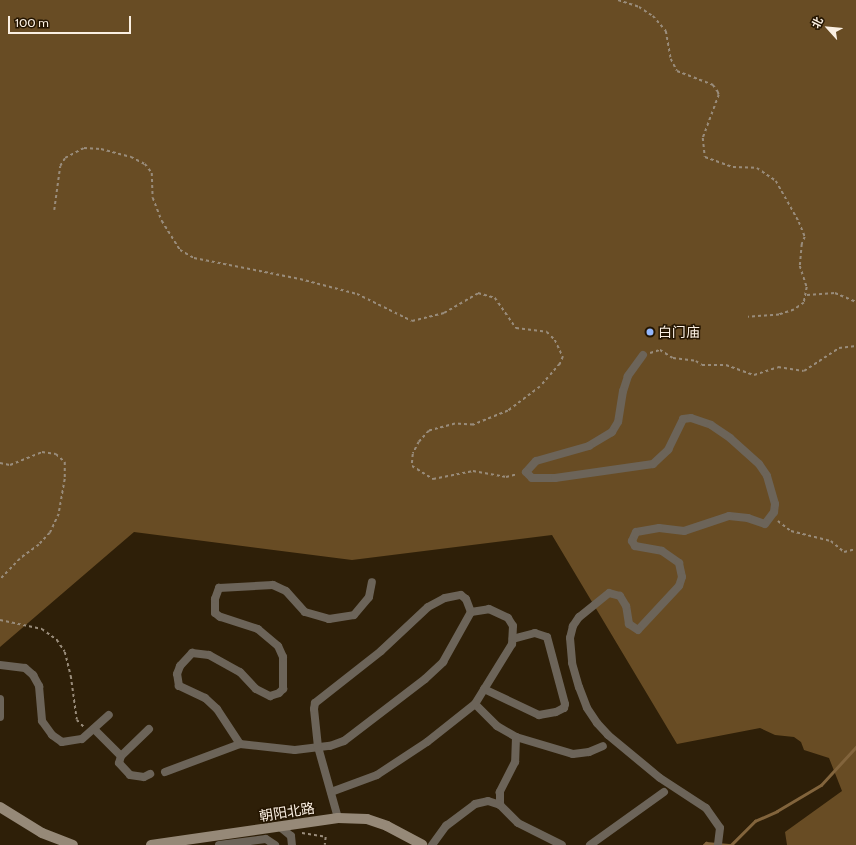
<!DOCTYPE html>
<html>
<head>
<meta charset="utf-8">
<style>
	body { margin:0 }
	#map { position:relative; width:856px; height:845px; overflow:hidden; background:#2e1f08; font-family:Cabin,"Noto Sans SC",sans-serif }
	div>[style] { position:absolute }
	.forest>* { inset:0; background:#684c24 }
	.stream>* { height:2.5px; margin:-1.25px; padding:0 1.25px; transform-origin:1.25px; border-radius:1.25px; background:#82643c }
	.path>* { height:1.5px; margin-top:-0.75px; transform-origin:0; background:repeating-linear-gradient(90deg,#998c7b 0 3px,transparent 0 6px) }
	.minor>* { height:8px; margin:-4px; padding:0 4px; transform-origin:4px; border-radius:4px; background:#6c6459 }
	.secondary>* { height:10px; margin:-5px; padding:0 5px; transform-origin:5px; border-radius:5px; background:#968978 }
	.dots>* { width:11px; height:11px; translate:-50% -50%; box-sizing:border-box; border:2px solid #241501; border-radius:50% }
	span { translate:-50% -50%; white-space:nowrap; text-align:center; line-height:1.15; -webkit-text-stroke:3px #241501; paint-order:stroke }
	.poi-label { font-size:14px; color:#faefe2 }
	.left { translate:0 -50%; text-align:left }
	.street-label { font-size:14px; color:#faefe2 }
	.north { position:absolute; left:808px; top:8px; width:40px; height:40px; -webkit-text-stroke:3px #241501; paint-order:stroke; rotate:297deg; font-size:11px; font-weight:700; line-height:16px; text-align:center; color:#faefe2 }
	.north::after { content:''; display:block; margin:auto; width:14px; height:18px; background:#faefe2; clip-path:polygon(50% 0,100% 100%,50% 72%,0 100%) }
	.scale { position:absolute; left:8px; top:16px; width:123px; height:18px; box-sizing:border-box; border:2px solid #faefe2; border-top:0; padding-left:5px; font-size:12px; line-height:14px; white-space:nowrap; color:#faefe2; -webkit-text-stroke:3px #241501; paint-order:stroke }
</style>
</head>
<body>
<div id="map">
	<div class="forest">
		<i style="clip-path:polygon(0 0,856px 0,856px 845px,787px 845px,785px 832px,842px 791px,829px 758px,804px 750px,801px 742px,794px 737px,775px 735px,760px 728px,677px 744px,552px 535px,352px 560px,134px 532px,0 647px)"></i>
	</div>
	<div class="stream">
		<i style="left:704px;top:845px;width:3px;rotate:-45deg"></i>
		<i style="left:706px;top:843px;width:25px;rotate:5deg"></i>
		<i style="left:731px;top:845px;width:34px;rotate:-45deg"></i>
		<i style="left:755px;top:821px;width:24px;rotate:-24deg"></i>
		<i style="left:777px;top:811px;width:51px;rotate:-30.6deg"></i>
		<i style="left:821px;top:785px;width:52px;rotate:-47.4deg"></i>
	</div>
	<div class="path">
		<i style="left:618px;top:0;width:22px;rotate:18deg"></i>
		<i style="left:639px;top:7px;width:17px;rotate:33deg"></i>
		<i style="left:653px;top:16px;width:20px;rotate:49deg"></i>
		<i style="left:666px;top:31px;width:28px;rotate:80deg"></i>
		<i style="left:671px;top:59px;width:13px;rotate:63deg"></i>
		<i style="left:677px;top:71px;width:39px;rotate:21deg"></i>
		<i style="left:713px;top:85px;width:9px;rotate:54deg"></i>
		<i style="left:718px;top:92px;width:3px;rotate:72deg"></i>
		<i style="left:719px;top:95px;width:46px;rotate:110.4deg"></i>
		<i style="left:703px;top:138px;width:19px;rotate:84deg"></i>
		<i style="left:705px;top:157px;width:30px;rotate:20deg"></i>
		<i style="left:733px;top:167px;width:24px;rotate:2deg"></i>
		<i style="left:757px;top:168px;width:23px;rotate:34deg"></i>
		<i style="left:776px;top:181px;width:47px;rotate:60.7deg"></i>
		<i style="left:799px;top:222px;width:16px;rotate:68deg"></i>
		<i style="left:805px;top:237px;width:8px;rotate:113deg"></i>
		<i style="left:802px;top:244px;width:22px;rotate:95deg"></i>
		<i style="left:800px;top:266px;width:22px;rotate:72deg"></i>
		<i style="left:807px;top:287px;width:16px;rotate:101deg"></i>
		<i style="left:804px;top:303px;width:12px;rotate:145deg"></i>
		<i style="left:794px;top:310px;width:16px;rotate:162deg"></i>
		<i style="left:779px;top:315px;width:31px;rotate:176deg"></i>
		<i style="left:54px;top:210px;width:44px;rotate:-82.2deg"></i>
		<i style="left:60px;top:166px;width:9px;rotate:-58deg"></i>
		<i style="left:65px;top:158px;width:21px;rotate:-28deg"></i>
		<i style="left:84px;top:148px;width:17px;rotate:3deg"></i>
		<i style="left:101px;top:149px;width:31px;rotate:15deg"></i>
		<i style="left:131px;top:157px;width:16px;rotate:27deg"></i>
		<i style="left:145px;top:164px;width:11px;rotate:52deg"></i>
		<i style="left:152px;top:173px;width:25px;rotate:88deg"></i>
		<i style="left:153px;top:198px;width:25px;rotate:69deg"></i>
		<i style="left:162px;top:221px;width:34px;rotate:58deg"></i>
		<i style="left:180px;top:250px;width:16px;rotate:30deg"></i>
		<i style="left:194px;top:258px;width:108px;rotate:11.2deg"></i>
		<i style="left:300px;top:279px;width:59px;rotate:14.7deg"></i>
		<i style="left:357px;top:294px;width:61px;rotate:26.1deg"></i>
		<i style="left:412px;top:321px;width:33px;rotate:-14deg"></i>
		<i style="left:444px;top:313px;width:39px;rotate:-30deg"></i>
		<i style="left:478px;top:293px;width:18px;rotate:16deg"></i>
		<i style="left:495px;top:298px;width:37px;rotate:55deg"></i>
		<i style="left:516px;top:328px;width:31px;rotate:7deg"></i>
		<i style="left:547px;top:332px;width:11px;rotate:45deg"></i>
		<i style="left:555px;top:340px;width:19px;rotate:65deg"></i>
		<i style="left:563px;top:357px;width:8px;rotate:113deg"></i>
		<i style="left:560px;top:364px;width:30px;rotate:131deg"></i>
		<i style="left:540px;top:387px;width:40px;rotate:143deg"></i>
		<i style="left:508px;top:411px;width:38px;rotate:158deg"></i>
		<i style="left:473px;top:425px;width:18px;rotate:-177deg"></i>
		<i style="left:455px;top:424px;width:27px;rotate:165deg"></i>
		<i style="left:429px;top:431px;width:15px;rotate:132deg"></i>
		<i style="left:419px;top:442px;width:13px;rotate:117deg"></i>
		<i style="left:413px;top:454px;width:12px;rotate:95deg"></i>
		<i style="left:412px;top:466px;width:25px;rotate:32deg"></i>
		<i style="left:433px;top:479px;width:41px;rotate:-11.3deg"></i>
		<i style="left:473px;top:471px;width:34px;rotate:10deg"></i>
		<i style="left:506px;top:477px;width:12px;rotate:-14deg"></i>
		<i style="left:807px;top:295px;width:28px;rotate:-4deg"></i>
		<i style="left:835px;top:293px;width:23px;rotate:23deg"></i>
		<i style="left:650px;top:353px;width:10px;rotate:-17deg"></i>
		<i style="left:660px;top:350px;width:15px;rotate:32deg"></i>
		<i style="left:673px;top:358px;width:23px;rotate:7deg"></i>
		<i style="left:696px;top:361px;width:7px;rotate:34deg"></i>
		<i style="left:702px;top:365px;width:24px"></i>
		<i style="left:726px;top:365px;width:30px;rotate:20deg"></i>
		<i style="left:754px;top:375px;width:25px;rotate:-18deg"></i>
		<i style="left:778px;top:367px;width:26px;rotate:9deg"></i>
		<i style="left:804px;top:371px;width:42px;rotate:-33.3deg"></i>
		<i style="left:839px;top:348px;width:17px;rotate:-7deg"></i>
		<i style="left:0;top:463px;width:10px;rotate:11deg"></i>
		<i style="left:10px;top:465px;width:35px;rotate:-22deg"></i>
		<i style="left:42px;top:452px;width:14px;rotate:8deg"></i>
		<i style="left:56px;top:454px;width:12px;rotate:42deg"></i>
		<i style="left:65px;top:462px;width:17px;rotate:90deg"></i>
		<i style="left:65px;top:479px;width:36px;rotate:100deg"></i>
		<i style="left:59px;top:514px;width:21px;rotate:115deg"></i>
		<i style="left:50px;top:533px;width:16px;rotate:133deg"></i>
		<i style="left:39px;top:545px;width:24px;rotate:144deg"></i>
		<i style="left:20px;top:559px;width:29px;rotate:134deg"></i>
		<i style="left:778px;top:521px;width:16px;rotate:38deg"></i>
		<i style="left:791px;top:531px;width:41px;rotate:14deg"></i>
		<i style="left:831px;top:541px;width:17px;rotate:40deg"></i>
		<i style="left:844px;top:552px;width:12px;rotate:-14deg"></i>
		<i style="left:0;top:620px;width:43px;rotate:12.1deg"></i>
		<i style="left:42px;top:629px;width:19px;rotate:36deg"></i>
		<i style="left:57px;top:640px;width:14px;rotate:56deg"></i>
		<i style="left:65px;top:652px;width:25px;rotate:76deg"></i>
		<i style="left:71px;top:676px;width:44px;rotate:82.2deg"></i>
		<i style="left:77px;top:720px;width:10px;rotate:45deg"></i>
		<i style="left:302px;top:833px;width:24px;rotate:9deg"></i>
		<i style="left:326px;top:837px;width:8px;rotate:97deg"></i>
	</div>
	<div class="minor">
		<i style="left:643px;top:355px;width:26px;rotate:126deg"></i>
		<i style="left:628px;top:376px;width:16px;rotate:108deg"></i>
		<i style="left:623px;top:391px;width:31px;rotate:99deg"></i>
		<i style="left:618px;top:422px;width:12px;rotate:121deg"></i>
		<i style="left:612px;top:432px;width:27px;rotate:149deg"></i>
		<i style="left:589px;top:446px;width:55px;rotate:164.2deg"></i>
		<i style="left:536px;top:461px;width:15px;rotate:132deg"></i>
		<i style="left:526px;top:472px;width:8px;rotate:45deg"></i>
		<i style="left:532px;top:478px;width:23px"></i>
		<i style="left:555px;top:478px;width:99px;rotate:-8.1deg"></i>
		<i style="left:653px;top:464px;width:21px;rotate:-43deg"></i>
		<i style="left:668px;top:450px;width:34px;rotate:-64deg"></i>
		<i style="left:683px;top:419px;width:8px;rotate:-7deg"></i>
		<i style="left:691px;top:418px;width:21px;rotate:19deg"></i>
		<i style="left:711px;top:425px;width:23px;rotate:34deg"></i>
		<i style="left:730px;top:438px;width:39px;rotate:42deg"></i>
		<i style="left:759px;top:464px;width:14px;rotate:56deg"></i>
		<i style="left:767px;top:476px;width:29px;rotate:74deg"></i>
		<i style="left:775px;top:504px;width:8px;rotate:97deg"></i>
		<i style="left:774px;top:512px;width:15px;rotate:127deg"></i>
		<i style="left:765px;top:524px;width:18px;rotate:-161deg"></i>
		<i style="left:748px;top:518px;width:19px;rotate:-174deg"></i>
		<i style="left:729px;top:516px;width:47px;rotate:161.6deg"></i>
		<i style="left:684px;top:531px;width:25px;rotate:-173deg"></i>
		<i style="left:659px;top:528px;width:23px;rotate:170deg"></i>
		<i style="left:636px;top:532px;width:10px;rotate:114deg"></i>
		<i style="left:632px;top:541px;width:6px;rotate:59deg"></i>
		<i style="left:635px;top:546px;width:27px;rotate:10deg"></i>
		<i style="left:662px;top:551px;width:21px;rotate:35deg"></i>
		<i style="left:679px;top:563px;width:14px;rotate:78deg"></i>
		<i style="left:682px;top:577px;width:9px;rotate:108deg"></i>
		<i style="left:679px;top:586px;width:60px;rotate:133deg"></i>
		<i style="left:638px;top:630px;width:11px;rotate:-146deg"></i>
		<i style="left:629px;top:624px;width:18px;rotate:-99deg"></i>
		<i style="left:626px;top:606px;width:12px;rotate:-121deg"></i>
		<i style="left:620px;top:596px;width:11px;rotate:-165deg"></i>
		<i style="left:609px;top:593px;width:38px;rotate:141deg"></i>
		<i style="left:579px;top:617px;width:11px;rotate:124deg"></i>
		<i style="left:573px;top:626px;width:12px;rotate:104deg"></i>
		<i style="left:570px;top:638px;width:25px;rotate:85deg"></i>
		<i style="left:572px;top:663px;width:25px;rotate:74deg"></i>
		<i style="left:579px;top:687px;width:22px;rotate:69deg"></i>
		<i style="left:587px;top:708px;width:18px;rotate:56deg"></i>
		<i style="left:597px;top:723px;width:16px;rotate:47deg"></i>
		<i style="left:608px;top:735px;width:67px;rotate:39.6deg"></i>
		<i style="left:660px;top:778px;width:55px;rotate:33.1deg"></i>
		<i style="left:706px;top:808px;width:24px;rotate:55deg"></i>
		<i style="left:720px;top:828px;width:17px;rotate:97deg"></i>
		<i style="left:0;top:665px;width:25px;rotate:7deg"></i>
		<i style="left:25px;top:668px;width:11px;rotate:41deg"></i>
		<i style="left:33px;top:675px;width:13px;rotate:61deg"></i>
		<i style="left:39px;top:686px;width:35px;rotate:85deg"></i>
		<i style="left:42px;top:721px;width:17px;rotate:54deg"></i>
		<i style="left:52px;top:735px;width:12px;rotate:35deg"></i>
		<i style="left:62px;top:742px;width:20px;rotate:-9deg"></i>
		<i style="left:82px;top:739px;width:36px;rotate:-42deg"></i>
		<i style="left:484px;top:689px;width:61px;rotate:25.3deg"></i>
		<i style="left:539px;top:715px;width:17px;rotate:-10deg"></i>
		<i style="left:556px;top:712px;width:9px;rotate:-27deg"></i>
		<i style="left:564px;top:708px;width:4px;rotate:-76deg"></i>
		<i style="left:565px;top:704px;width:69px;rotate:-105deg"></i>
		<i style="left:547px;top:637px;width:13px;rotate:-162deg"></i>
		<i style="left:535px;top:633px;width:23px;rotate:165deg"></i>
		<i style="left:0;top:699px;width:18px;rotate:90deg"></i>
		<i style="left:475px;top:704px;width:31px;rotate:45deg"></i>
		<i style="left:497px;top:726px;width:22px;rotate:30deg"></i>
		<i style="left:516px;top:737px;width:59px;rotate:16.6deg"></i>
		<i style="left:573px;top:754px;width:16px;rotate:-7deg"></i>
		<i style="left:589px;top:752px;width:15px;rotate:-23deg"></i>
		<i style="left:94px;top:729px;width:38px;rotate:45deg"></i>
		<i style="left:149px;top:729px;width:39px;rotate:136deg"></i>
		<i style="left:121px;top:756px;width:7px;rotate:106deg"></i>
		<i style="left:119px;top:763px;width:16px;rotate:47deg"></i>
		<i style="left:130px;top:775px;width:14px;rotate:8deg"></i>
		<i style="left:144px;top:777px;width:7px;rotate:-27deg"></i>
		<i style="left:516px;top:737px;width:25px;rotate:92deg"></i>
		<i style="left:515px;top:762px;width:34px;rotate:117deg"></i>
		<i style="left:500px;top:792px;width:13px;rotate:90deg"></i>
		<i style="left:500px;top:805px;width:25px;rotate:45deg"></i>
		<i style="left:518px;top:823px;width:49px;rotate:26.6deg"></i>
		<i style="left:240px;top:744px;width:42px;rotate:-123.3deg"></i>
		<i style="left:217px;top:709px;width:16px;rotate:-137deg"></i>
		<i style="left:205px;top:698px;width:29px;rotate:-155deg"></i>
		<i style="left:179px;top:686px;width:12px;rotate:-99deg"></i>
		<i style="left:177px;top:674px;width:9px;rotate:-69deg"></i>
		<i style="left:180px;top:666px;width:18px;rotate:-47deg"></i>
		<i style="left:192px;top:653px;width:17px;rotate:7deg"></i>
		<i style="left:209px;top:655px;width:35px;rotate:29deg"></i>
		<i style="left:240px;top:672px;width:23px;rotate:47deg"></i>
		<i style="left:256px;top:689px;width:16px;rotate:27deg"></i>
		<i style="left:270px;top:696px;width:9px;rotate:-18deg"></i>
		<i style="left:279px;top:693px;width:6px;rotate:-45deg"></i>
		<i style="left:283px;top:689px;width:32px;rotate:-90deg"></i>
		<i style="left:283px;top:657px;width:12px;rotate:-114deg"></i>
		<i style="left:278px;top:646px;width:26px;rotate:-140deg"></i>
		<i style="left:258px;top:629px;width:40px;rotate:-162deg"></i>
		<i style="left:220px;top:617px;width:6px;rotate:-141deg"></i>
		<i style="left:215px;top:613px;width:14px;rotate:-90deg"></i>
		<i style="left:215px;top:599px;width:12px;rotate:-70deg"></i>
		<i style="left:219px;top:588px;width:54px;rotate:-3.2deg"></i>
		<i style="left:273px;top:585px;width:14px;rotate:25deg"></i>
		<i style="left:286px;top:591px;width:28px;rotate:48deg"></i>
		<i style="left:305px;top:612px;width:25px;rotate:16deg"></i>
		<i style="left:329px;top:619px;width:25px;rotate:-9deg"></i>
		<i style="left:354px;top:615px;width:23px;rotate:-50deg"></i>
		<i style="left:369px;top:597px;width:15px;rotate:-79deg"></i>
		<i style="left:165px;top:772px;width:80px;rotate:-20.5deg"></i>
		<i style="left:240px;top:744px;width:55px;rotate:6.2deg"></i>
		<i style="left:295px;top:750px;width:35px;rotate:-7deg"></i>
		<i style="left:330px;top:746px;width:15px;rotate:-20deg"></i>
		<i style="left:344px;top:741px;width:102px;rotate:-37.4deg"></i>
		<i style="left:425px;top:679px;width:25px;rotate:-43deg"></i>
		<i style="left:443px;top:662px;width:57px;rotate:-60.8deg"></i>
		<i style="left:471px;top:612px;width:18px;rotate:-9deg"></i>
		<i style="left:489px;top:609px;width:21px;rotate:25deg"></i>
		<i style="left:508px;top:618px;width:9px;rotate:58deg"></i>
		<i style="left:513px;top:626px;width:18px;rotate:93deg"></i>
		<i style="left:512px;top:644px;width:70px;rotate:121.7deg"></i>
		<i style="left:475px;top:704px;width:61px;rotate:141.6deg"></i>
		<i style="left:427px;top:742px;width:60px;rotate:146.6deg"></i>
		<i style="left:377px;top:775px;width:49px;rotate:159.7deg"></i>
		<i style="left:338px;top:818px;width:74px;rotate:-105.7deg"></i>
		<i style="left:318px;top:747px;width:38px;rotate:-96deg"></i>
		<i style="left:314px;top:709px;width:6px;rotate:-81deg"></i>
		<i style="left:315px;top:703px;width:84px;rotate:-38.2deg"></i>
		<i style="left:381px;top:651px;width:64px;rotate:-43.1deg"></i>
		<i style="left:428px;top:607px;width:19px;rotate:-28deg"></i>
		<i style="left:445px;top:598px;width:16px;rotate:-11deg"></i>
		<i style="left:461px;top:595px;width:6px;rotate:39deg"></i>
		<i style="left:466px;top:599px;width:14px;rotate:69deg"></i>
		<i style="left:280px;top:827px;width:14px;rotate:39deg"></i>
		<i style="left:291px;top:836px;width:9px;rotate:84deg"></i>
		<i style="left:219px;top:845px;width:47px;rotate:-7.3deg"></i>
		<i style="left:266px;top:839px;width:11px;rotate:34deg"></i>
		<i style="left:432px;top:845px;width:24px;rotate:-54deg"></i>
		<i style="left:446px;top:826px;width:36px;rotate:-37deg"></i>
		<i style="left:475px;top:804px;width:13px;rotate:-13deg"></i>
		<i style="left:488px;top:801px;width:13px;rotate:18deg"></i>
		<i style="left:590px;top:845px;width:91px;rotate:-35.6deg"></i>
	</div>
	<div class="secondary">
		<i style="left:0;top:807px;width:49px;rotate:31.8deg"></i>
		<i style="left:42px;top:833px;width:33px;rotate:21deg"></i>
		<i style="left:151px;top:845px;width:189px;rotate:-8.2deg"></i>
		<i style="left:338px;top:818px;width:29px;rotate:2deg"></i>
		<i style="left:367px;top:819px;width:21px;rotate:19deg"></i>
		<i style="left:387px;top:826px;width:40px;rotate:28deg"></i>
	</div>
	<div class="dots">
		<i style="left:650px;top:332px;background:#93b7fd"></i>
	</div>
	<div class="poi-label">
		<span class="left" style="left:658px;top:332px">白门庙</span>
	</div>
	<div class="street-label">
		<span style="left:287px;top:812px;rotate:-9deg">朝阳北路</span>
	</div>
	<div class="north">北</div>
	<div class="scale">100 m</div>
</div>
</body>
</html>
